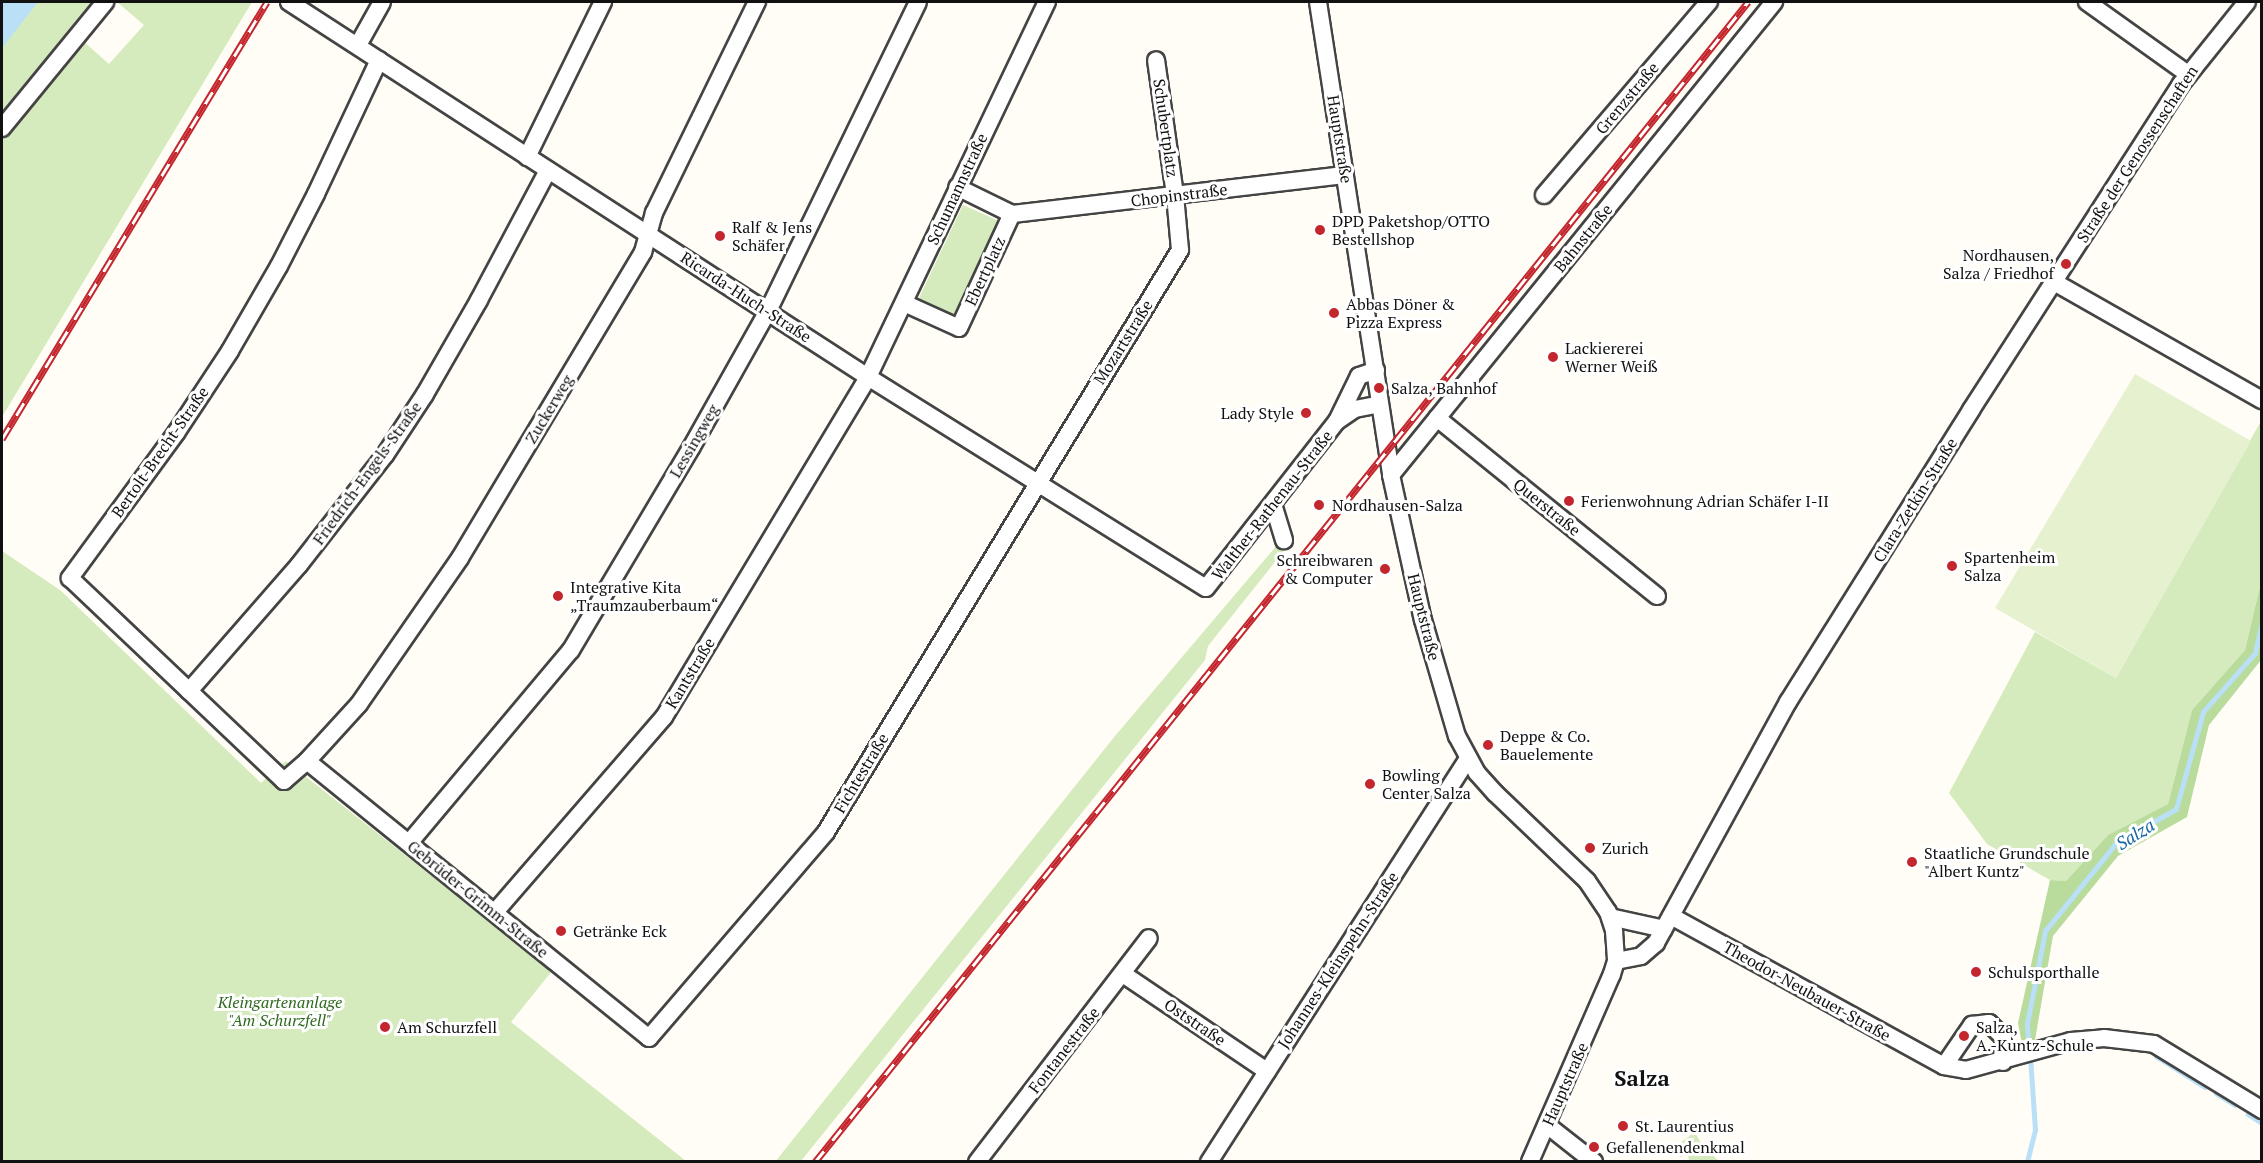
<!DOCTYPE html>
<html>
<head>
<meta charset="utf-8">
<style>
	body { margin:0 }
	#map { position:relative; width:2263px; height:1163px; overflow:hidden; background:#fffdf5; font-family:"PT Serif",serif }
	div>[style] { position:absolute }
	.green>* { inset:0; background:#d5ebbd }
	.forest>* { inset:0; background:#b9dc9c }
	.pitch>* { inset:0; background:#e6f2cf }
	.water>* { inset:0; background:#b9e0f7 }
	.stream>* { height:4.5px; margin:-2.25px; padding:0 2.25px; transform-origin:2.25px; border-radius:2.25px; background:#b9e0f7 }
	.roads { filter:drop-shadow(2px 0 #444) drop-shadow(-2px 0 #444) drop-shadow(0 2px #444) drop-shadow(0 -2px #444) }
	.minor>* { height:16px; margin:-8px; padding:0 8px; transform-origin:8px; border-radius:8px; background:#fff }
	.rail>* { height:7px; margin-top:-3.5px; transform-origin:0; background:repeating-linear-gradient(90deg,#fff 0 14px,#c4262e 0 28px); box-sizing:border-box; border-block:2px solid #c4262e }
	.dots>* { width:16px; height:16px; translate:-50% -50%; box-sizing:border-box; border:3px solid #fff; border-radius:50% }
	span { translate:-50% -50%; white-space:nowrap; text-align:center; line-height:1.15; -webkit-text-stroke:6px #fff; paint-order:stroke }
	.street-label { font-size:16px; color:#111 }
	.poi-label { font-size:16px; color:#111 }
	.left { translate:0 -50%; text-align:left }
	.right { translate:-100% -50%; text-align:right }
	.park-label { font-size:16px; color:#2f6b1f; font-style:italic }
	.water-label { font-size:18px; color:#1768a6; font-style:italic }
	.district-label { font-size:22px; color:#111; font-weight:700 }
	.frame { position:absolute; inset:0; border:3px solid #111; pointer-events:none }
</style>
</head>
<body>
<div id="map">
	<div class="green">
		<i style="clip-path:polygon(evenodd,2px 2px,252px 2px,2px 417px,2px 2px,117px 2px,144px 25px,109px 64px,83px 41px,117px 2px)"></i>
		<i style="clip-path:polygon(963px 205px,999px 221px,955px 317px,918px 300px)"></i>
		<i style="clip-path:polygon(2261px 421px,2261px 582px,2245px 650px,2192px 710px,2168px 804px,2108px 835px,2066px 881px,2050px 880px,1987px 844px,1949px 793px,2035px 632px,2116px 678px)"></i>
		<i style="clip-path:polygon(1289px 531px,1294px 538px,1208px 646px,1205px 660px,801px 1161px,775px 1162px,1115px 736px)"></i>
		<i style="clip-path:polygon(2px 551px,60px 590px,261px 783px,286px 761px,552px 971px,511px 1022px,686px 1161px,2px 1161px)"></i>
		<i style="clip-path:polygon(1695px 1132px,1703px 1147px,1719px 1161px,1689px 1161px,1688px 1155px,1680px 1157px,1673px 1148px)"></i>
	</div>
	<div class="forest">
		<i style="clip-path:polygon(2261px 582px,2261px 660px,2209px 725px,2187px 817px,2118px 856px,2053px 936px,2035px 1040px,2022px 1044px,2018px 1023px,2050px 880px,2066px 881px,2108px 835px,2168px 804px,2192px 710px,2245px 650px)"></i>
	</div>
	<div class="pitch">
		<i style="clip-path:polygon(2135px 374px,2251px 441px,2116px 678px,1995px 608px)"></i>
	</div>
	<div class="water">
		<i style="clip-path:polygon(2px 2px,38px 2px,2px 48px)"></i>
	</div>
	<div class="stream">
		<i style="left:2029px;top:1049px;width:25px;rotate:-95deg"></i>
		<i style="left:2027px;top:1024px;width:95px;rotate:-79deg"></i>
		<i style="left:2045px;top:931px;width:113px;rotate:-51.1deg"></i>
		<i style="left:2116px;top:843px;width:69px;rotate:-29.5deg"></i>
		<i style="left:2176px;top:809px;width:101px;rotate:-74.4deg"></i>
		<i style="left:2203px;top:712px;width:79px;rotate:-48.6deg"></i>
		<i style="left:2255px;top:653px;width:31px;rotate:-77deg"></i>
		<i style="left:2156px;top:1056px;width:58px;rotate:32.3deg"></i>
		<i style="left:2216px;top:1093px;width:22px;rotate:32deg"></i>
		<i style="left:2248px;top:1114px;width:17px;rotate:33deg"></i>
		<i style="left:2027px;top:1162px;width:33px;rotate:-76deg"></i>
		<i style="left:2035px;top:1130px;width:73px;rotate:-93.9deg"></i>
	</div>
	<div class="roads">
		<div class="minor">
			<i style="left:289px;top:2px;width:690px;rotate:32.93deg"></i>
			<i style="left:868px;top:377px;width:398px;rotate:32deg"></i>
			<i style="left:1206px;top:588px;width:212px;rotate:-51.9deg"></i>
			<i style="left:1337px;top:421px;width:50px;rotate:-63.9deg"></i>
			<i style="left:1359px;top:376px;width:18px;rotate:-19deg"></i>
			<i style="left:1318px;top:2px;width:479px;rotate:81.2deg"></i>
			<i style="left:1391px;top:475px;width:148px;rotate:77.6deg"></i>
			<i style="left:1423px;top:620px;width:121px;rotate:73.7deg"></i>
			<i style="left:1457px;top:736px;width:42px;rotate:61.6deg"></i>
			<i style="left:1477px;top:773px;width:27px;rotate:48deg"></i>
			<i style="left:1495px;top:793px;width:127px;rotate:43.7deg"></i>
			<i style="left:1587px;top:881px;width:37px;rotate:56deg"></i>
			<i style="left:1608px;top:912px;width:20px;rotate:72deg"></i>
			<i style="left:1614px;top:931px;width:30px;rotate:86deg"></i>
			<i style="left:1616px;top:961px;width:14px;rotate:107deg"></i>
			<i style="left:1612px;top:974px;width:205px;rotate:113.6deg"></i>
			<i style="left:2087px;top:2px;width:124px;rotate:35.5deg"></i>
			<i style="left:358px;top:45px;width:49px;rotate:-60.8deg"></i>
			<i style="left:379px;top:60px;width:148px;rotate:115.2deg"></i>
			<i style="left:316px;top:194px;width:81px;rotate:117.2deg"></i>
			<i style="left:279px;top:266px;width:98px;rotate:120deg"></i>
			<i style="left:230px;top:351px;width:98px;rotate:123.4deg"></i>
			<i style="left:176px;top:433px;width:180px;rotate:126.2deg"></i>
			<i style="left:70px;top:578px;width:295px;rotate:43.5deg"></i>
			<i style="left:284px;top:781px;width:30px;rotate:-41deg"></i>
			<i style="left:307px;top:761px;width:77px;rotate:-47.6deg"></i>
			<i style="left:359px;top:704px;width:178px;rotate:-55.3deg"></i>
			<i style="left:460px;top:558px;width:357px;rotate:-59.1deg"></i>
			<i style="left:643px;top:252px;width:41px;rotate:-74.2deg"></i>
			<i style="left:654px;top:213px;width:235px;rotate:-64deg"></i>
			<i style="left:2px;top:128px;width:163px;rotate:-50.7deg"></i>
			<i style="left:527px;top:157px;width:173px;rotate:-63.9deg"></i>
			<i style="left:1544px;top:195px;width:254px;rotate:-49.5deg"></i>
			<i style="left:1012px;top:214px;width:335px;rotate:-6.7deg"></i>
			<i style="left:2054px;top:282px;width:239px;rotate:29.6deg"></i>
			<i style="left:904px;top:303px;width:60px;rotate:24.4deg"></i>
			<i style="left:959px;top:328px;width:126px;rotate:-65.1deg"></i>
			<i style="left:1012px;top:214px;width:61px;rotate:-153.9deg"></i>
			<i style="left:1437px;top:418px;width:283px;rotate:39deg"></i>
			<i style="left:1337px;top:421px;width:22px;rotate:-34deg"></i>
			<i style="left:1355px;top:409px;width:25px;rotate:-11deg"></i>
			<i style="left:1391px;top:475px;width:609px;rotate:-51deg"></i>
			<i style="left:1273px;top:504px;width:38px;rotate:73deg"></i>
			<i style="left:189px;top:691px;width:167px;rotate:-48.9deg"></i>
			<i style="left:299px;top:565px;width:140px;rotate:-52deg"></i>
			<i style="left:385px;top:455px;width:73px;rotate:-56.7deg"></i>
			<i style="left:425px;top:394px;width:108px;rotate:-60.1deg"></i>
			<i style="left:479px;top:300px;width:147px;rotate:-62deg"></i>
			<i style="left:307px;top:761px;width:440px;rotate:39deg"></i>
			<i style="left:649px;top:1038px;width:272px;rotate:-49.3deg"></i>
			<i style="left:826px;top:832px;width:681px;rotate:-58.69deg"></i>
			<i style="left:1180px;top:250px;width:55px;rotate:-95.2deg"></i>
			<i style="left:1175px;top:195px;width:136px;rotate:-98deg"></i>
			<i style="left:409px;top:843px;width:252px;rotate:-50deg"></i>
			<i style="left:571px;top:650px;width:235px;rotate:-59.3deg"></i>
			<i style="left:691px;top:448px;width:157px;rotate:-60.7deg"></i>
			<i style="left:768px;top:311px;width:343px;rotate:-64.1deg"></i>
			<i style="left:495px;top:912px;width:258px;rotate:-49.1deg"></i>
			<i style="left:664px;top:717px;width:397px;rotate:-59deg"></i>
			<i style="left:868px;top:377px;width:416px;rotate:-64.5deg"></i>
			<i style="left:1671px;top:916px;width:311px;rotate:28.8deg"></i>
			<i style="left:1944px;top:1066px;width:22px;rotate:10deg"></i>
			<i style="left:1966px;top:1070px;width:109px;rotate:-15.4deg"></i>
			<i style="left:2071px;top:1041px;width:33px;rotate:-5deg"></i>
			<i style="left:2104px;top:1038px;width:50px;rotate:6.8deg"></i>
			<i style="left:2154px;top:1044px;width:127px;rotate:31.4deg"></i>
			<i style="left:1610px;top:917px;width:55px;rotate:12.5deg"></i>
			<i style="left:1616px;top:961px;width:25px;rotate:-11deg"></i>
			<i style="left:1641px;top:956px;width:20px;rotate:-41deg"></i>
			<i style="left:1656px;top:943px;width:275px;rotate:-61.3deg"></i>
			<i style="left:1788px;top:702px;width:345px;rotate:-57.9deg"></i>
			<i style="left:1971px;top:410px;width:388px;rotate:-57.2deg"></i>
			<i style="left:2181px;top:84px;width:105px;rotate:-51.2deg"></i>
			<i style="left:1123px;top:974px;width:174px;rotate:34deg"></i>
			<i style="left:1944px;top:1066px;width:50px;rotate:-55.7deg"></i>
			<i style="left:1972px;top:1025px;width:17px;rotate:-7deg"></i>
			<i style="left:1989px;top:1023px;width:20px;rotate:45deg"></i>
			<i style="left:2003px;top:1037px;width:25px;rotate:90deg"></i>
			<i style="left:1547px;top:1125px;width:60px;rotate:38.2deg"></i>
			<i style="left:977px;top:1162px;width:282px;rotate:-52.5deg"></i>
			<i style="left:1209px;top:1162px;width:480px;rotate:-57.3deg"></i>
		</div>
	</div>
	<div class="rail">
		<i style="left:2px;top:439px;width:511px;rotate:-58.77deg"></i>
		<i style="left:815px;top:1162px;width:1489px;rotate:-51.19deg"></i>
	</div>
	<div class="dots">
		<i style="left:1320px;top:230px;background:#c4262e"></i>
		<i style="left:720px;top:236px;background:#c4262e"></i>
		<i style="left:2066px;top:264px;background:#c4262e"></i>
		<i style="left:1334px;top:313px;background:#c4262e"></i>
		<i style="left:1553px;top:357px;background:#c4262e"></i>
		<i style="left:1379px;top:388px;background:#c4262e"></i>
		<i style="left:1306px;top:413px;background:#c4262e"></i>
		<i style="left:1569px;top:501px;background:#c4262e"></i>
		<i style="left:1319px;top:505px;background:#c4262e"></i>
		<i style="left:1952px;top:566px;background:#c4262e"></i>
		<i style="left:1385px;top:569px;background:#c4262e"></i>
		<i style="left:558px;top:596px;background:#c4262e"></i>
		<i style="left:1488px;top:745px;background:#c4262e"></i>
		<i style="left:1370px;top:784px;background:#c4262e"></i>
		<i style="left:1590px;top:848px;background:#c4262e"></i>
		<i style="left:1912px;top:862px;background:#c4262e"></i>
		<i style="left:561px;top:931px;background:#c4262e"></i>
		<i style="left:1976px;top:972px;background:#c4262e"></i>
		<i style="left:385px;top:1027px;background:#c4262e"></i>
		<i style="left:1964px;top:1036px;background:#c4262e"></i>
		<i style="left:1623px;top:1126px;background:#c4262e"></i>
		<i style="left:1594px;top:1147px;background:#c4262e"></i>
	</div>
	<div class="street-label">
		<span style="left:1627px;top:98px;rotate:-50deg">Grenzstraße</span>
		<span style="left:1166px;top:128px;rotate:82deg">Schubertplatz</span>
		<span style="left:1340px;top:139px;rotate:81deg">Hauptstraße</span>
		<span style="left:2137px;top:154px;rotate:-57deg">Straße der Genossenschaften</span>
		<span style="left:957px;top:189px;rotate:-65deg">Schumannstraße</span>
		<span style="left:1179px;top:195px;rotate:-7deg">Chopinstraße</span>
		<span style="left:1583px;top:238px;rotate:-51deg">Bahnstraße</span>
		<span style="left:985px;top:271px;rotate:-65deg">Ebertplatz</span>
		<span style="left:746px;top:297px;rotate:33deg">Ricarda-Huch-Straße</span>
		<span style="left:1123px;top:342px;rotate:-58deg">Mozartstraße</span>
		<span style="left:549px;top:409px;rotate:-59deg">Zuckerweg</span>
		<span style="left:694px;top:441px;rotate:-60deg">Lessingweg</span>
		<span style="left:160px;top:452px;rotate:-55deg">Bertolt-Brecht-Straße</span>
		<span style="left:367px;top:473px;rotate:-54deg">Friedrich-Engels-Straße</span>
		<span style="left:1915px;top:500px;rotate:-58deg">Clara-Zetkin-Straße</span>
		<span style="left:1272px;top:505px;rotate:-52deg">Walther-Rathenau-Straße</span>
		<span style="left:1547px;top:507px;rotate:39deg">Querstraße</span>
		<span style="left:1424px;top:617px;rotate:76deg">Hauptstraße</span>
		<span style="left:690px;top:673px;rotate:-59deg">Kantstraße</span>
		<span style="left:861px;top:773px;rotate:-59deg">Fichtestraße</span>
		<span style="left:478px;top:899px;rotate:39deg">Gebrüder-Grimm-Straße</span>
		<span style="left:1338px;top:960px;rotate:-57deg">Johannes-Kleinspehn-Straße</span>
		<span style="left:1807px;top:991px;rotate:29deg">Theodor-Neubauer-Straße</span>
		<span style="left:1195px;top:1022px;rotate:34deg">Oststraße</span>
		<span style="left:1064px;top:1050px;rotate:-52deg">Fontanestraße</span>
		<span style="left:1565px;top:1084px;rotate:-66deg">Hauptstraße</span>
	</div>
	<div class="poi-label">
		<span class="left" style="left:1332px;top:230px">DPD Paketshop/OTTO<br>Bestellshop</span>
		<span class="left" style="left:732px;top:236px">Ralf &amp; Jens<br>Schäfer</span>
		<span class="right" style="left:2054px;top:264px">Nordhausen,<br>Salza / Friedhof</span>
		<span class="left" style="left:1346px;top:313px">Abbas Döner &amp;<br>Pizza Express</span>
		<span class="left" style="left:1565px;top:357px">Lackiererei<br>Werner Weiß</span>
		<span class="left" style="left:1391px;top:388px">Salza, Bahnhof</span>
		<span class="right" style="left:1294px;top:413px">Lady Style</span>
		<span class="left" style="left:1581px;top:501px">Ferienwohnung Adrian Schäfer I-II</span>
		<span class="left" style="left:1332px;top:505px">Nordhausen-Salza</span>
		<span class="left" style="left:1964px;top:566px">Spartenheim<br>Salza</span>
		<span class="right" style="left:1373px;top:569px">Schreibwaren<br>&amp; Computer</span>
		<span class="left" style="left:570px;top:596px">Integrative Kita<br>„Traumzauberbaum“</span>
		<span class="left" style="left:1500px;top:745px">Deppe &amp; Co.<br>Bauelemente</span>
		<span class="left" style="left:1382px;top:784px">Bowling<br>Center Salza</span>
		<span class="left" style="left:1602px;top:848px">Zurich</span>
		<span class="left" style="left:1924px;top:862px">Staatliche Grundschule<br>"Albert Kuntz"</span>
		<span class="left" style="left:573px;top:931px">Getränke Eck</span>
		<span class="left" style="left:1988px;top:972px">Schulsporthalle</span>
		<span class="left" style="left:397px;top:1027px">Am Schurzfell</span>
		<span class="left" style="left:1976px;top:1036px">Salza,<br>A.-Kuntz-Schule</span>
		<span class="left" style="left:1635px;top:1126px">St. Laurentius</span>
		<span class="left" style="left:1606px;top:1147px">Gefallenendenkmal</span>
	</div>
	<div class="park-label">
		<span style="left:280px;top:1011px">Kleingartenanlage<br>"Am Schurzfell"</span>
	</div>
	<div class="water-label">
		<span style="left:2135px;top:834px;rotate:-32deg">Salza</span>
	</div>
	<div class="district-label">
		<span style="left:1642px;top:1078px">Salza</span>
	</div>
	<div class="frame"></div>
</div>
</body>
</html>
